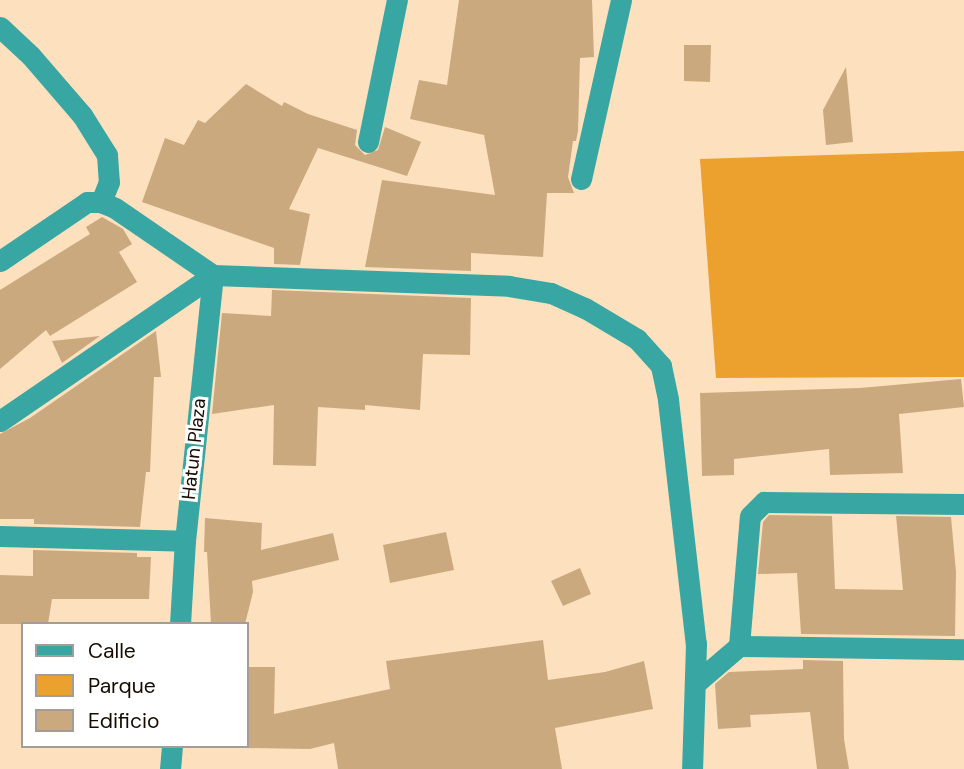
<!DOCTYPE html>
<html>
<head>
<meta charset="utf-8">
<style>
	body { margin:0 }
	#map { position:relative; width:964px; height:769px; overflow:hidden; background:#fde0bd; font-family:"DM Sans",sans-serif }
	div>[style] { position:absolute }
	.green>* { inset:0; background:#eca02d }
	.building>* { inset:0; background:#cba97f }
	.minor>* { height:21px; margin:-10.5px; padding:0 10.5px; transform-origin:10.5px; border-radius:10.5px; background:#38a6a2 }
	span { translate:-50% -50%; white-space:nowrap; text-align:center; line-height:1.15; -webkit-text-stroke:6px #fff; paint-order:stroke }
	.street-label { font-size:19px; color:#170b00 }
	.legend { position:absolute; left:21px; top:622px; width:228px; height:126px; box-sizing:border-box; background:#fff; border:2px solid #a29d99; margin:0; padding:9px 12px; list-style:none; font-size:21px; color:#170b00 }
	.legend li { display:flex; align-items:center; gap:14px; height:35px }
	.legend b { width:35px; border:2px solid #a29d99 }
</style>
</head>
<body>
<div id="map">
	<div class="green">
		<i style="clip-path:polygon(964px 151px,964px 377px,716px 378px,700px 159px)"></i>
	</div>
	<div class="building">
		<i style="clip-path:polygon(459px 0,592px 0,594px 57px,580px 58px,578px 131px,576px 141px,573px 141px,568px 177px,574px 193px,547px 193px,543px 257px,471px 253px,471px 271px,365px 267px,382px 180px,495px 195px,484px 135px,410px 119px,419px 80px,447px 85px)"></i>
		<i style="clip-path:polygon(684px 45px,711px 45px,710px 82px,684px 81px)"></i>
		<i style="clip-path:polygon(846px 67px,853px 142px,826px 145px,823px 110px)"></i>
		<i style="clip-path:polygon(246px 84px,282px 106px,284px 102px,308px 114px,357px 130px,355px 145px,365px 155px,378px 150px,385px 127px,421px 142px,407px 176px,318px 148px,289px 209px,310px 214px,300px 265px,274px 264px,274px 248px,142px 202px,165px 138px,184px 145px,198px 120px,205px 123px)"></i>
		<i style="clip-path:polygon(102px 217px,123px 229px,132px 244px,119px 252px,137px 282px,50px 336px,46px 330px,0 369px,0 290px,90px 234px,86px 227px)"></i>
		<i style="clip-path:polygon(272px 290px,471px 298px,470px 355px,423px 354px,420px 410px,365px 405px,365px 410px,318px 407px,316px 466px,273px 465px,274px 405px,212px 414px,222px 313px,271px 316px)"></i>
		<i style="clip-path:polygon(156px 331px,161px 377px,154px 377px,150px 472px,146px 472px,140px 527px,34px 524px,34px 519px,0 519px,0 434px,30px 418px)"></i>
		<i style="clip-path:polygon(100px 336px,62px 363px,52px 341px)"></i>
		<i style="clip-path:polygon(961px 379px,964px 407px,899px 414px,903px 473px,830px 475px,829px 449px,734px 459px,734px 475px,702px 476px,700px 393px,860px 388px)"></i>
		<i style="clip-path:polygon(769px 515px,832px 516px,835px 589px,903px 590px,896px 516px,951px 517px,956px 572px,955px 636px,801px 634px,797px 573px,758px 574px,763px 522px)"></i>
		<i style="clip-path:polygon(205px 518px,262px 523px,261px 550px,333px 533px,339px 560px,252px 581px,253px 592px,245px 624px,211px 624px,207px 552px,204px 552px)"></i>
		<i style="clip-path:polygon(446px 532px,454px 570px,390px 583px,383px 545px)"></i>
		<i style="clip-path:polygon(33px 550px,137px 553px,137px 557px,151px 557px,149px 599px,52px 599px,48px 624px,0 624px,0 575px,33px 576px)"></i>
		<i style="clip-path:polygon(580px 568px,591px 594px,563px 606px,551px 581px)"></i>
		<i style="clip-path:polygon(543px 640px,548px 680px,605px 672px,644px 661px,653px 709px,555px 728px,562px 769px,338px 769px,334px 743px,310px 749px,247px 748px,247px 667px,275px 667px,274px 714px,390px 689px,386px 661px)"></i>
		<i style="clip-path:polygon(803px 660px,843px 661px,844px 739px,849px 769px,817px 769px,810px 712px,750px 715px,751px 727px,718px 729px,715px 684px,729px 672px,803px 669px)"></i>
	</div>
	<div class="minor">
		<i style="left:0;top:27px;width:42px;rotate:43.1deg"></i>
		<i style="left:31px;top:56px;width:78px;rotate:49.2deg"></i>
		<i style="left:82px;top:115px;width:47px;rotate:58deg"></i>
		<i style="left:107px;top:155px;width:27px;rotate:86deg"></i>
		<i style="left:109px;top:182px;width:22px;rotate:112deg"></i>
		<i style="left:368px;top:142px;width:145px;rotate:-78.5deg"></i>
		<i style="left:581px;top:179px;width:183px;rotate:-77.4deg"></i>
		<i style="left:0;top:261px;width:105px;rotate:-34.1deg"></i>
		<i style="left:87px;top:202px;width:14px"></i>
		<i style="left:101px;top:202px;width:15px;rotate:23deg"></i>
		<i style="left:115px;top:208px;width:119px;rotate:34.4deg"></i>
		<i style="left:213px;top:275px;width:296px;rotate:2.1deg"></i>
		<i style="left:509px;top:286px;width:43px;rotate:9.5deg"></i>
		<i style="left:551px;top:293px;width:37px;rotate:24deg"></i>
		<i style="left:585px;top:308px;width:61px;rotate:30.8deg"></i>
		<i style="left:637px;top:339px;width:36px;rotate:48deg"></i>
		<i style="left:661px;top:366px;width:35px;rotate:78deg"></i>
		<i style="left:668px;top:400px;width:246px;rotate:83.5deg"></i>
		<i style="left:696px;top:644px;width:125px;rotate:91.8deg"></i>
		<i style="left:0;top:421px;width:258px;rotate:-34.4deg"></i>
		<i style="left:0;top:536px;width:185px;rotate:1.5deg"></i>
		<i style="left:180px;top:624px;width:83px;rotate:-86.6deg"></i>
		<i style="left:185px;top:541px;width:267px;rotate:-84deg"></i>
		<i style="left:739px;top:646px;width:225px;rotate:0.8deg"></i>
		<i style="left:697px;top:682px;width:55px;rotate:-40.6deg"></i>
		<i style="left:739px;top:646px;width:130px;rotate:-85.2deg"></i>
		<i style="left:750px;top:516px;width:20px;rotate:-45deg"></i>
		<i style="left:764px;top:502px;width:200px;rotate:0.6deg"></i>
		<i style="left:170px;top:769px;width:23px;rotate:-85deg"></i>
	</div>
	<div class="street-label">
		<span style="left:194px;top:449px;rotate:-84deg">Hatun Plaza</span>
	</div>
	<ul class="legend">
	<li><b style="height:9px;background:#38a6a2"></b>Calle</li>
	<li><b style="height:19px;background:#eca02d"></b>Parque</li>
	<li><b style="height:19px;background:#cba97f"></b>Edificio</li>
	</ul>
</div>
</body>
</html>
